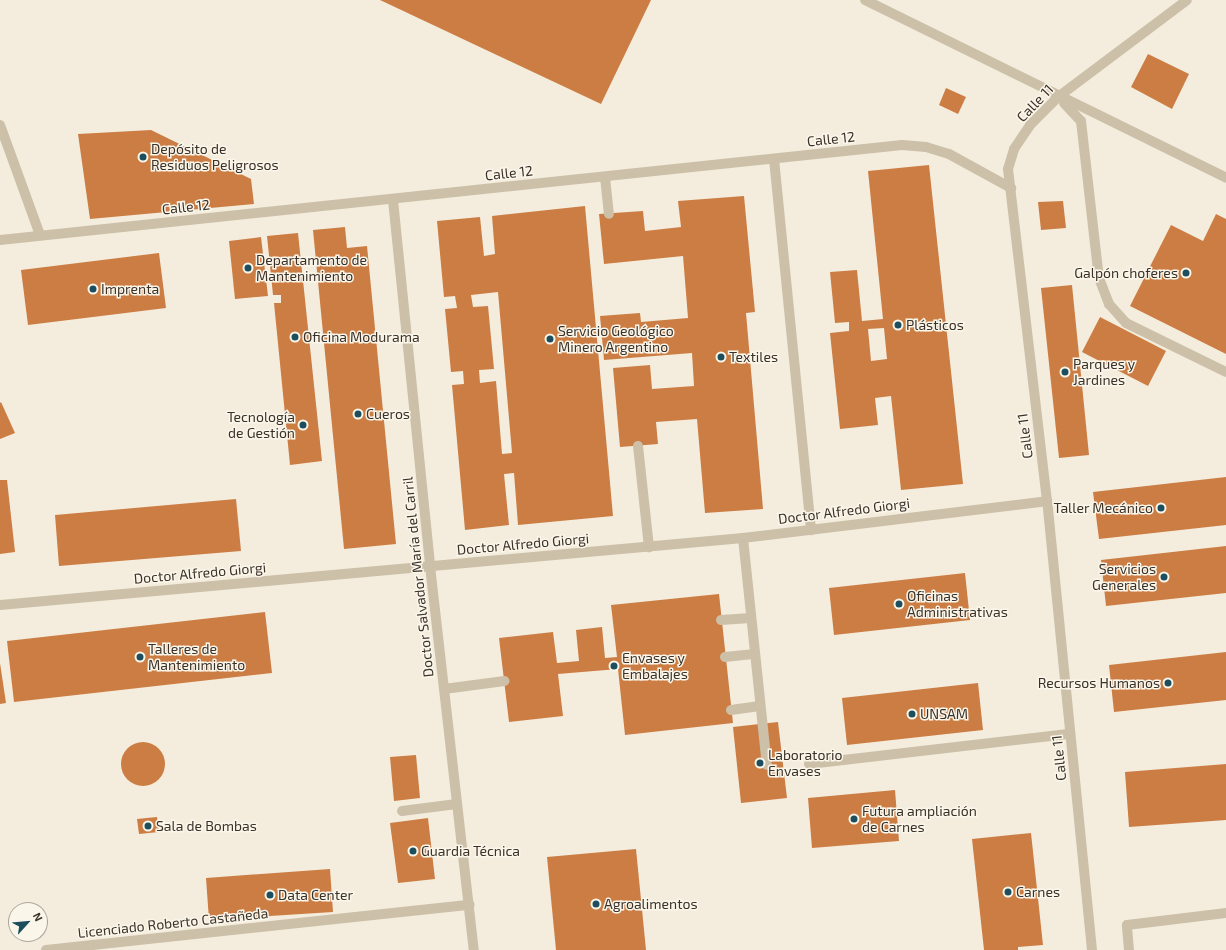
<!DOCTYPE html>
<html>
<head>
<meta charset="utf-8">
<style>
	body { margin:0 }
	#map { position:relative; width:1226px; height:950px; overflow:hidden; background:#f4edde; font-family:"Exo 2",sans-serif }
	div>[style] { position:absolute }
	.building>* { inset:0; background:#cc7d43 }
	.round { border-radius:50% }
	.minor>* { height:10px; margin:-5px; padding:0 5px; transform-origin:5px; border-radius:5px; background:#cdc0a8 }
	.dots>* { width:11px; height:11px; translate:-50% -50%; box-sizing:border-box; border:2px solid #fbf6ea; border-radius:50% }
	span { translate:-50% -50%; white-space:nowrap; text-align:center; line-height:1.15; -webkit-text-stroke:3px #fbf6ea; paint-order:stroke }
	.street-label { font-size:14px; color:#3a3129 }
	.poi-label { font-size:14px; color:#3a3129 }
	.left { translate:0 -50%; text-align:left }
	.right { translate:-100% -50%; text-align:right }
	.north { position:absolute; left:8px; top:902px; width:40px; height:40px; box-sizing:border-box; background:#fbf6ea; border:1px solid #aea79d; border-radius:50%; rotate:63deg; font-size:11px; font-weight:700; line-height:16px; text-align:center; color:#3a3129 }
	.north::after { content:''; display:block; margin:auto; width:14px; height:18px; background:#1c4e5e; clip-path:polygon(50% 0,100% 100%,50% 72%,0 100%) }
</style>
</head>
<body>
<div id="map">
	<div class="building">
		<i style="clip-path:polygon(380px 0,651px 0,601px 104px)"></i>
		<i style="clip-path:polygon(1148px 54px,1189px 74px,1172px 109px,1131px 87px)"></i>
		<i style="clip-path:polygon(946px 88px,966px 97px,958px 114px,939px 105px)"></i>
		<i style="clip-path:polygon(151px 130px,251px 179px,254px 204px,90px 219px,78px 134px)"></i>
		<i style="clip-path:polygon(evenodd,929px 165px,963px 484px,901px 490px,891px 396px,875px 398px,878px 425px,840px 429px,830px 333px,849px 331px,849px 322px,835px 323px,830px 272px,857px 270px,862px 321px,883px 319px,868px 171px,929px 165px,884px 328px,887px 359px,871px 361px,868px 329px,884px 328px)"></i>
		<i style="clip-path:polygon(744px 196px,755px 312px,746px 313px,763px 509px,705px 513px,697px 419px,656px 422px,658px 444px,620px 447px,613px 368px,650px 365px,652px 389px,694px 386px,692px 353px,604px 360px,600px 316px,640px 313px,641px 322px,688px 318px,683px 256px,604px 264px,599px 214px,643px 211px,645px 231px,681px 227px,678px 201px)"></i>
		<i style="clip-path:polygon(1063px 201px,1066px 228px,1041px 230px,1038px 202px)"></i>
		<i style="clip-path:polygon(evenodd,585px 206px,613px 516px,518px 525px,514px 473px,504px 474px,509px 525px,465px 530px,452px 385px,464px 384px,463px 371px,451px 372px,445px 309px,457px 308px,455px 296px,444px 297px,437px 221px,480px 217px,484px 256px,495px 254px,492px 216px,585px 206px,498px 292px,512px 453px,502px 454px,496px 381px,480px 383px,479px 370px,494px 369px,488px 306px,473px 307px,471px 295px,498px 292px)"></i>
		<i style="clip-path:polygon(1216px 214px,1226px 219px,1226px 354px,1130px 306px,1171px 225px,1203px 241px)"></i>
		<i style="clip-path:polygon(345px 227px,347px 248px,367px 246px,396px 544px,344px 549px,313px 230px)"></i>
		<i style="clip-path:polygon(298px 233px,322px 461px,290px 465px,274px 303px,281px 303px,281px 295px,273px 295px,267px 236px)"></i>
		<i style="clip-path:polygon(261px 237px,268px 296px,235px 299px,229px 241px)"></i>
		<i style="clip-path:polygon(159px 253px,166px 308px,28px 325px,21px 270px)"></i>
		<i style="clip-path:polygon(1072px 285px,1089px 455px,1059px 458px,1041px 288px)"></i>
		<i style="clip-path:polygon(1100px 317px,1166px 351px,1148px 386px,1082px 352px)"></i>
		<i style="clip-path:polygon(1px 402px,15px 433px,0 439px,0 403px)"></i>
		<i style="clip-path:polygon(1226px 477px,1226px 525px,1099px 539px,1093px 492px)"></i>
		<i style="clip-path:polygon(0 480px,7px 480px,15px 552px,0 554px)"></i>
		<i style="clip-path:polygon(236px 499px,241px 551px,59px 566px,55px 515px)"></i>
		<i style="clip-path:polygon(1226px 546px,1226px 593px,1106px 606px,1101px 560px)"></i>
		<i style="clip-path:polygon(965px 573px,970px 620px,834px 635px,829px 588px)"></i>
		<i style="clip-path:polygon(719px 594px,733px 723px,625px 735px,618px 669px,558px 674px,563px 716px,509px 722px,499px 638px,553px 632px,557px 663px,579px 661px,576px 630px,602px 627px,605px 658px,617px 657px,611px 605px)"></i>
		<i style="clip-path:polygon(265px 612px,272px 673px,14px 702px,7px 641px)"></i>
		<i style="clip-path:polygon(1226px 652px,1226px 700px,1114px 712px,1109px 665px)"></i>
		<i style="clip-path:polygon(0 663px,6px 703px,0 704px)"></i>
		<i style="clip-path:polygon(978px 683px,983px 730px,847px 745px,842px 698px)"></i>
		<i style="clip-path:polygon(778px 722px,787px 798px,741px 803px,733px 727px)"></i>
		<i class="round" style="left:121px;top:742px;width:44px;height:44px"></i>
		<i style="clip-path:polygon(416px 755px,420px 798px,394px 801px,390px 757px)"></i>
		<i style="clip-path:polygon(1226px 764px,1226px 820px,1129px 827px,1125px 772px)"></i>
		<i style="clip-path:polygon(895px 790px,899px 841px,812px 848px,808px 798px)"></i>
		<i style="clip-path:polygon(157px 817px,159px 832px,139px 834px,137px 819px)"></i>
		<i style="clip-path:polygon(428px 818px,435px 879px,398px 883px,390px 823px)"></i>
		<i style="clip-path:polygon(1031px 833px,1043px 945px,1018px 947px,1018px 950px,984px 950px,972px 839px)"></i>
		<i style="clip-path:polygon(636px 849px,646px 950px,556px 950px,547px 857px)"></i>
		<i style="clip-path:polygon(330px 869px,333px 912px,209px 920px,206px 878px)"></i>
	</div>
	<div class="minor">
		<i style="left:865px;top:0;width:402px;rotate:26.2deg"></i>
		<i style="left:1064px;top:103px;width:25px;rotate:47deg"></i>
		<i style="left:1081px;top:121px;width:158px;rotate:83.5deg"></i>
		<i style="left:1099px;top:278px;width:28px;rotate:69deg"></i>
		<i style="left:1109px;top:304px;width:25px;rotate:48deg"></i>
		<i style="left:1126px;top:323px;width:111px;rotate:26.1deg"></i>
		<i style="left:0;top:125px;width:117px;rotate:70deg"></i>
		<i style="left:774px;top:159px;width:373px;rotate:84.3deg"></i>
		<i style="left:605px;top:177px;width:37px;rotate:84deg"></i>
		<i style="left:393px;top:200px;width:368px;rotate:84.2deg"></i>
		<i style="left:430px;top:566px;width:387px;rotate:83.5deg"></i>
		<i style="left:0;top:240px;width:907px;rotate:-6.01deg"></i>
		<i style="left:902px;top:145px;width:24px;rotate:5deg"></i>
		<i style="left:926px;top:147px;width:24px;rotate:17deg"></i>
		<i style="left:949px;top:154px;width:71px;rotate:28.7deg"></i>
		<i style="left:638px;top:446px;width:102px;rotate:83.8deg"></i>
		<i style="left:743px;top:538px;width:228px;rotate:84deg"></i>
		<i style="left:0;top:605px;width:746px;rotate:-5.15deg"></i>
		<i style="left:743px;top:538px;width:306px;rotate:-6.9deg"></i>
		<i style="left:721px;top:620px;width:30px;rotate:-4deg"></i>
		<i style="left:725px;top:657px;width:30px;rotate:-6deg"></i>
		<i style="left:444px;top:689px;width:61px;rotate:-7.6deg"></i>
		<i style="left:731px;top:710px;width:29px;rotate:-8deg"></i>
		<i style="left:809px;top:764px;width:263px;rotate:-6.6deg"></i>
		<i style="left:402px;top:811px;width:55px;rotate:-7.3deg"></i>
		<i style="left:46px;top:950px;width:426px;rotate:-6.1deg"></i>
		<i style="left:1092px;top:950px;width:451px;rotate:-95.7deg"></i>
		<i style="left:1047px;top:501px;width:334px;rotate:-96.7deg"></i>
		<i style="left:1008px;top:169px;width:21px;rotate:-73deg"></i>
		<i style="left:1014px;top:149px;width:29px;rotate:-56deg"></i>
		<i style="left:1030px;top:125px;width:40px;rotate:-45deg"></i>
		<i style="left:1058px;top:97px;width:161px;rotate:-36.9deg"></i>
		<i style="left:1129px;top:950px;width:25px;rotate:-95deg"></i>
		<i style="left:1127px;top:925px;width:100px;rotate:-6.9deg"></i>
	</div>
	<div class="dots">
		<i style="left:143px;top:157px;background:#1c4e5e"></i>
		<i style="left:248px;top:268px;background:#1c4e5e"></i>
		<i style="left:1186px;top:273px;background:#1c4e5e"></i>
		<i style="left:93px;top:289px;background:#1c4e5e"></i>
		<i style="left:898px;top:325px;background:#1c4e5e"></i>
		<i style="left:295px;top:337px;background:#1c4e5e"></i>
		<i style="left:550px;top:339px;background:#1c4e5e"></i>
		<i style="left:721px;top:357px;background:#1c4e5e"></i>
		<i style="left:1065px;top:372px;background:#1c4e5e"></i>
		<i style="left:358px;top:414px;background:#1c4e5e"></i>
		<i style="left:303px;top:425px;background:#1c4e5e"></i>
		<i style="left:1161px;top:508px;background:#1c4e5e"></i>
		<i style="left:1164px;top:577px;background:#1c4e5e"></i>
		<i style="left:899px;top:604px;background:#1c4e5e"></i>
		<i style="left:140px;top:657px;background:#1c4e5e"></i>
		<i style="left:614px;top:666px;background:#1c4e5e"></i>
		<i style="left:1168px;top:683px;background:#1c4e5e"></i>
		<i style="left:912px;top:714px;background:#1c4e5e"></i>
		<i style="left:760px;top:763px;background:#1c4e5e"></i>
		<i style="left:854px;top:819px;background:#1c4e5e"></i>
		<i style="left:148px;top:826px;background:#1c4e5e"></i>
		<i style="left:413px;top:851px;background:#1c4e5e"></i>
		<i style="left:1008px;top:892px;background:#1c4e5e"></i>
		<i style="left:270px;top:895px;background:#1c4e5e"></i>
		<i style="left:596px;top:904px;background:#1c4e5e"></i>
	</div>
	<div class="street-label">
		<span style="left:1035px;top:103px;rotate:-46deg">Calle 11</span>
		<span style="left:831px;top:139px;rotate:-6deg">Calle 12</span>
		<span style="left:509px;top:173px;rotate:-6deg">Calle 12</span>
		<span style="left:186px;top:207px;rotate:-6deg">Calle 12</span>
		<span style="left:1025px;top:436px;rotate:-97deg">Calle 11</span>
		<span style="left:844px;top:511px;rotate:-7deg">Doctor Alfredo Giorgi</span>
		<span style="left:523px;top:544px;rotate:-5deg">Doctor Alfredo Giorgi</span>
		<span style="left:200px;top:573px;rotate:-5deg">Doctor Alfredo Giorgi</span>
		<span style="left:418px;top:577px;rotate:-96deg">Doctor Salvador María del Carril</span>
		<span style="left:1059px;top:758px;rotate:-96deg">Calle 11</span>
		<span style="left:173px;top:923px;rotate:-6deg">Licenciado Roberto Castañeda</span>
	</div>
	<div class="poi-label">
		<span class="left" style="left:151px;top:157px">Depósito de<br>Residuos Peligrosos</span>
		<span class="left" style="left:256px;top:268px">Departamento de<br>Mantenimiento</span>
		<span class="right" style="left:1178px;top:273px">Galpón choferes</span>
		<span class="left" style="left:101px;top:289px">Imprenta</span>
		<span class="left" style="left:906px;top:325px">Plásticos</span>
		<span class="left" style="left:558px;top:339px">Servicio Geológico<br>Minero Argentino</span>
		<span class="left" style="left:303px;top:337px">Oficina Modurama</span>
		<span class="left" style="left:729px;top:357px">Textiles</span>
		<span class="left" style="left:1073px;top:372px">Parques y<br>Jardines</span>
		<span class="left" style="left:366px;top:414px">Cueros</span>
		<span class="right" style="left:295px;top:425px">Tecnología<br>de Gestión</span>
		<span class="right" style="left:1153px;top:508px">Taller Mecánico</span>
		<span class="right" style="left:1156px;top:577px">Servicios<br>Generales</span>
		<span class="left" style="left:907px;top:604px">Oficinas<br>Administrativas</span>
		<span class="left" style="left:148px;top:657px">Talleres de<br>Mantenimiento</span>
		<span class="left" style="left:622px;top:666px">Envases y<br>Embalajes</span>
		<span class="right" style="left:1160px;top:683px">Recursos Humanos</span>
		<span class="left" style="left:920px;top:714px">UNSAM</span>
		<span class="left" style="left:768px;top:763px">Laboratorio<br>Envases</span>
		<span class="left" style="left:862px;top:819px">Futura ampliación<br>de Carnes</span>
		<span class="left" style="left:156px;top:826px">Sala de Bombas</span>
		<span class="left" style="left:421px;top:851px">Guardia Técnica</span>
		<span class="left" style="left:1016px;top:892px">Carnes</span>
		<span class="left" style="left:278px;top:895px">Data Center</span>
		<span class="left" style="left:604px;top:904px">Agroalimentos</span>
	</div>
	<div class="north">N</div>
</div>
</body>
</html>
